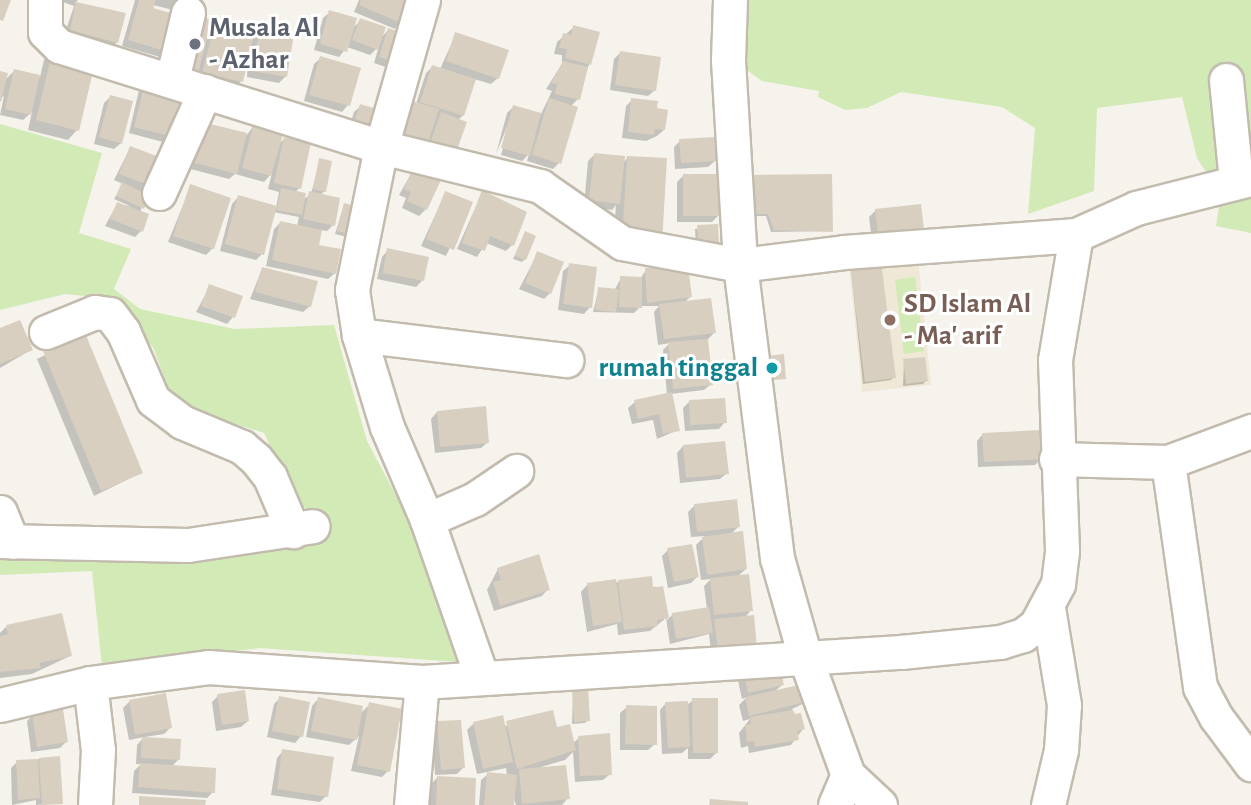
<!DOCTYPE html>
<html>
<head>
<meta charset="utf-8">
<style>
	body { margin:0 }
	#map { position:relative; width:1251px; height:805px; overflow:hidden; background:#f6f3ec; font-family:"Alegreya Sans",sans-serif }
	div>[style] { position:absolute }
	.education>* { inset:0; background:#efe8d6 }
	.green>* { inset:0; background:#d2eab5 }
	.shadow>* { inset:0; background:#0003 }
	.building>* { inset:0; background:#d8cfc1 }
	.roads { filter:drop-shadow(2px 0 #c2bbae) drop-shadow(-2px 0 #c2bbae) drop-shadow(0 2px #c2bbae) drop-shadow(0 -2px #c2bbae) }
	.minor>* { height:33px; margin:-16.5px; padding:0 16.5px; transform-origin:16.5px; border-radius:16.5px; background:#fff }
	.dots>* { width:19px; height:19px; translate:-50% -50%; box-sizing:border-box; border:4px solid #fff; border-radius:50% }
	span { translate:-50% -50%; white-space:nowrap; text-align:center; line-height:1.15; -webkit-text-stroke:6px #fff; paint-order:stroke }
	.worship-label { font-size:28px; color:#5b616d; font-weight:700 }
	.left { translate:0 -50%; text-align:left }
	.education-label { font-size:28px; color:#785e54; font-weight:700 }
	.culture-label { font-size:28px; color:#0d838f; font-weight:700 }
	.right { translate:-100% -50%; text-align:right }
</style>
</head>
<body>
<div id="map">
	<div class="education">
		<i style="clip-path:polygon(917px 249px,931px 385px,862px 392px,848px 255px)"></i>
	</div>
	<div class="green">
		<i style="clip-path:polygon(745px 0,1251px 0,1251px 233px,1216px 226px,1221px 195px,1197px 158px,1182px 97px,1097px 108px,1094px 191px,1028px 214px,1035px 128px,1002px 107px,901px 92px,867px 108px,845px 110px,818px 97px,819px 91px,762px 81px,747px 70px,741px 45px)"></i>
		<i style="clip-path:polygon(0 124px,102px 153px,79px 233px,131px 249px,114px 289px,140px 309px,235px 329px,334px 325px,367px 441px,426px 552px,455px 635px,459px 662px,260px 648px,102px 667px,92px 571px,0 575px,0 553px,316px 515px,298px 503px,264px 433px,180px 406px,172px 399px,153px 347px,105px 298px,65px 294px,0 310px)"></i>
		<i style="clip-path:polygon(915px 277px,924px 351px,904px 354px,895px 280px)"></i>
	</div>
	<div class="shadow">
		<i style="clip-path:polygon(57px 0,78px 0,75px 3px,124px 14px,117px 42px,111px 48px,64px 36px,74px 6px)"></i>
		<i style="clip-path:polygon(135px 0,187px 0,177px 11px,153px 5px,166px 51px,160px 57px,122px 46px)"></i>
		<i style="clip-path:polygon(359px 0,411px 0,395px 29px,354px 12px)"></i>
		<i style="clip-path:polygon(330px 12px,352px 29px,361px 20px,380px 39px,388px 30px,394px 70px,374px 63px,379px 46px,370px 55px,347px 47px,339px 57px,314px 50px,323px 18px)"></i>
		<i style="clip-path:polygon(574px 27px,589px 64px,578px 99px,571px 106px,559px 163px,553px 169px,527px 161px,529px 154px,522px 161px,501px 155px,513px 112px,496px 154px,507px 113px,513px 107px,541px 114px,552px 91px,546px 89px,562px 64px,562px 55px,554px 54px,557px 42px)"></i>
		<i style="clip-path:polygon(214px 29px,254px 36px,260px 30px,286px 76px,279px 83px,247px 77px,249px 47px,241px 81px,235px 87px,197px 79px,199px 69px,193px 75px,205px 38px)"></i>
		<i style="clip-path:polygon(456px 34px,498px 78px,491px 84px,474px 79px,463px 115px,422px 158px,416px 104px,426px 73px,432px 67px,440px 69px)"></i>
		<i style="clip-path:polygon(54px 51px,77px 130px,68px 140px,28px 130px,32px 112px,23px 120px,0 115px,4px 96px,0 98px,0 73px,4px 81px,14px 71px,40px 77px,44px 60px)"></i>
		<i style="clip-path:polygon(620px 53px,655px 90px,648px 96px,610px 90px,614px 59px)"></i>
		<i style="clip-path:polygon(321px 58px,348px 105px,342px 112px,304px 101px,314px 64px)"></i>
		<i style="clip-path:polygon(146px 83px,174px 145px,129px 133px,139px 90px)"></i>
		<i style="clip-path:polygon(110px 97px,121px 143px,114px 149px,94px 144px,104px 103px)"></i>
		<i style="clip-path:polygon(632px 100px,655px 110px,664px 130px,657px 136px,646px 141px,622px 138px,626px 106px)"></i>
		<i style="clip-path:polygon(361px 106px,378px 111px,346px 138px,354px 112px)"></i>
		<i style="clip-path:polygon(194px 122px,247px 135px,254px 125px,278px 145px,284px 139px,299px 188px,295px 193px,303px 200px,311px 194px,320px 160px,325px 191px,320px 195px,333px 225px,327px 231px,320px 230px,317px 246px,335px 273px,328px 279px,266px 266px,274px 229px,280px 223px,297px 226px,299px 217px,273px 212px,262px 254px,256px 260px,220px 251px,232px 204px,238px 197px,276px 208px,279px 192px,268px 189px,272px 173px,264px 182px,235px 174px,229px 179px,179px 166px)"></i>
		<i style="clip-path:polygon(680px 141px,715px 161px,708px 167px,675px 169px,674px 147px)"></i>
		<i style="clip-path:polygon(130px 148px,150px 185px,141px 194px,141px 231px,135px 237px,105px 226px,117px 204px,130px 206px,114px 199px,123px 184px,114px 180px)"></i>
		<i style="clip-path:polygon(595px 154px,623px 163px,628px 157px,666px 160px,613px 250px,616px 205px,612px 210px,584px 206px,588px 161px)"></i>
		<i style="clip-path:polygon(411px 174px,417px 177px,426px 209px,419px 216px,402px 208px,406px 198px,399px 195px)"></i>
		<i style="clip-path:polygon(684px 175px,718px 216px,712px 222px,677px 222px,677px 182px)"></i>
		<i style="clip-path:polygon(744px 180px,832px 231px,771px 232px,766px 216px,745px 216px)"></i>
		<i style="clip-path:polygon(191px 186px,213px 248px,206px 255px,168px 242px)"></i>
		<i style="clip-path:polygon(482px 193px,512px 245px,506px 251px,486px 243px,477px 257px,457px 249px)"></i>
		<i style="clip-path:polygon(445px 194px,470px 203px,446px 256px,421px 246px)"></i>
		<i style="clip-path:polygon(344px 205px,352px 238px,335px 234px)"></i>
		<i style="clip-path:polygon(920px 206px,873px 248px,869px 217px,876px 210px)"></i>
		<i style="clip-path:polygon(717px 225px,696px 247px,695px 229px)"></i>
		<i style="clip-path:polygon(525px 233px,525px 259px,522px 262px,513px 259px)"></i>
		<i style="clip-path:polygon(388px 250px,422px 281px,416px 287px,377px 279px,382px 257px)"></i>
		<i style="clip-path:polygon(538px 253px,550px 293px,544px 299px,519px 289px)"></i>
		<i style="clip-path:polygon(850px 260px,894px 377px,891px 380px,863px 384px)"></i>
		<i style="clip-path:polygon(570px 265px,590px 307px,584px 314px,558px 310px,563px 271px)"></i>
		<i style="clip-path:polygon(262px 269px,310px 306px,303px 312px,250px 299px)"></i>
		<i style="clip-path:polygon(646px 270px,691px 296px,685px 302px,714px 333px,707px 340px,711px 384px,704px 390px,670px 394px,678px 430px,657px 439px,653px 420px,632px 424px,628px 408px,635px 402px,667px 395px,663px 350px,670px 343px,658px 345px,654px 312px,659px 306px,641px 306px,634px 313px,593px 312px,599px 288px,614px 291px,621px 278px,640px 279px)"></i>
		<i style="clip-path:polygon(210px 286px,233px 317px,227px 324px,196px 312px)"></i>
		<i style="clip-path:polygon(0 330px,31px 350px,0 368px)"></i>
		<i style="clip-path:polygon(84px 336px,141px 473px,94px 496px,37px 359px)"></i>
		<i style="clip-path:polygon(904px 361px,926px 381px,923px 384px,903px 386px)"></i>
		<i style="clip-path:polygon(689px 402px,725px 422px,719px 429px,685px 431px,683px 408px)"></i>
		<i style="clip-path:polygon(437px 412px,488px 442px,481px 448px,435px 453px,431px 419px)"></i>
		<i style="clip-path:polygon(983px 434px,1042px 458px,1035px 465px,978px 467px,977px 441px)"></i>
		<i style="clip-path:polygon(683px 446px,727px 473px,720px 479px,680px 483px,677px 453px)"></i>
		<i style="clip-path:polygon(695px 505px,739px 526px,730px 535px,746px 569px,738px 576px,751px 610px,712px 658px,709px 634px,670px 644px,666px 618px,650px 631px,618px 635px,617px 624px,587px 632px,581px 592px,587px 585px,619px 582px,662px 588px,667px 620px,673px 614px,707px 609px,704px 586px,711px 579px,701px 580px,696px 545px,705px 536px,691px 537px,688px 512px)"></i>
		<i style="clip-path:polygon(668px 550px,697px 577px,691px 583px,668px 588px,662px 556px)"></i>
		<i style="clip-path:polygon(498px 569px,548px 589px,542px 596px,494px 611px,487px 590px)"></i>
		<i style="clip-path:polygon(6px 627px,70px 656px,32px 674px,0 678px,0 633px)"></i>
		<i style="clip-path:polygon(737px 676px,782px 685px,774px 692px,811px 700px,792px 709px,803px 729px,791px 745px,749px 753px,748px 746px,741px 748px,739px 733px,750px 719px,743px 721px,739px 705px,747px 697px,742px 699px)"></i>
		<i style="clip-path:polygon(573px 692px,588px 720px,585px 723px,572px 724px)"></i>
		<i style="clip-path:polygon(218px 696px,248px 721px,241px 727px,216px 731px,212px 702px)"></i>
		<i style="clip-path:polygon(280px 698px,301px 736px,295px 743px,267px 737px,274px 704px)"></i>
		<i style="clip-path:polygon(318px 699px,360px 714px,370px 704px,388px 771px,382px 777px,351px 771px,359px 736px,349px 745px,306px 737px,312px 706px)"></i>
		<i style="clip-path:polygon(693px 700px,717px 752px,710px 759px,688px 759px,688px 748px,682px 753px,662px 754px,660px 710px,666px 703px,686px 706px)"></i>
		<i style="clip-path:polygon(130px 701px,170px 728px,164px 734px,145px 737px,179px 759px,171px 767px,213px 792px,207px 798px,132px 793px,134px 771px,141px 764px,136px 764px,137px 745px,144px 737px,129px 740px,123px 708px)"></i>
		<i style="clip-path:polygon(627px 707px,655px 744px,648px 750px,620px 750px,620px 713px)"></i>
		<i style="clip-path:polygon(33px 715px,66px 742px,60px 748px,31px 752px,27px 721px)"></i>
		<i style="clip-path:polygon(438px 723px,463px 768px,457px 774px,435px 775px,432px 729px)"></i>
		<i style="clip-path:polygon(474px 723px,555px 730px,573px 743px,579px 738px,610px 774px,603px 780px,575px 782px,573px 752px,565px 760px,541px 767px,568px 798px,562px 805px,516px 805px,513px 795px,512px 805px,479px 805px,481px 780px,488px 774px,507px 775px,506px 768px,477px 774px,467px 730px)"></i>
		<i style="clip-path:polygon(283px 751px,326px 796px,320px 802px,271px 795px,277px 758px)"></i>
		<i style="clip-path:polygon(40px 759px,61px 803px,36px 805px,36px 800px,12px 805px,11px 768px,17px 762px)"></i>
		<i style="clip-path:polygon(437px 778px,473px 805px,430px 805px,431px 784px)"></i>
	</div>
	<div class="building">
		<i style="clip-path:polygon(0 0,11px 0,3px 21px,0 20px)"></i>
		<i style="clip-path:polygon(139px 0,156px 0,153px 8px,178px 15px,168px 52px,128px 40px)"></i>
		<i style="clip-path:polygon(361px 0,413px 0,403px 24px,359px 5px)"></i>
		<i style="clip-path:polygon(76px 2px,126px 13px,118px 43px,70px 30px)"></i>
		<i style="clip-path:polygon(329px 10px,357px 18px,347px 52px,320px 44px)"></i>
		<i style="clip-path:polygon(193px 15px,212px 20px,198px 73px,179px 68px)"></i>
		<i style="clip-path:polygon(360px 18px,386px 27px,378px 50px,352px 40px)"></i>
		<i style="clip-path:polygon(573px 25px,600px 32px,591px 65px,565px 58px,567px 49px,559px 48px,563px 33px,571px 35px)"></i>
		<i style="clip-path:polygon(214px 27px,254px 35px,243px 82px,202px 73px)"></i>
		<i style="clip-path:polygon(260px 28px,294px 34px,287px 77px,252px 71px)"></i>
		<i style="clip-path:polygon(388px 28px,411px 36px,402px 64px,379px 57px)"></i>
		<i style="clip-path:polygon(455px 32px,509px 50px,499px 79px,446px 61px)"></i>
		<i style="clip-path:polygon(53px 49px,96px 59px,79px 131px,36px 120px)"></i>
		<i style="clip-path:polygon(620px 51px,661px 57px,656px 91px,615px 85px)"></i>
		<i style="clip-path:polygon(320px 56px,361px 68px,350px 106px,309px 95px)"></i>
		<i style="clip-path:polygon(563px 61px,588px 67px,580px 100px,555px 94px,557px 84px,551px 83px)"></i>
		<i style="clip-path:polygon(432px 65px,476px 79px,464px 116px,420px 102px)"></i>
		<i style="clip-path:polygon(14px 69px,40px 75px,31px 115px,5px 109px)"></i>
		<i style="clip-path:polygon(0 71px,8px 73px,1px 102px,0 101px)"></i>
		<i style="clip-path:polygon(145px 82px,193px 94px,182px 139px,134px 127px)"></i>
		<i style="clip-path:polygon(110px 95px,133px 101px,122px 144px,99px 137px)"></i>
		<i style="clip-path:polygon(403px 98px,439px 109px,425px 152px,390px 141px)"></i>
		<i style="clip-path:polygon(549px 98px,578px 107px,561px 164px,532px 155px)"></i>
		<i style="clip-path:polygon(631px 98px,658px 101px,657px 108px,668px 110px,665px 130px,655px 129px,654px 135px,628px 132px)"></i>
		<i style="clip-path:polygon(360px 104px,380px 110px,370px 138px,351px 132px)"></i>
		<i style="clip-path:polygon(513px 105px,541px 113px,530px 156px,501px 148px)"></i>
		<i style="clip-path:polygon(441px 112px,467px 122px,453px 161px,427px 152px)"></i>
		<i style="clip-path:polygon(194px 120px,247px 133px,237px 174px,184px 160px)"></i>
		<i style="clip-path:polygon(254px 123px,284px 131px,271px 176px,242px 168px)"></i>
		<i style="clip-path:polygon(284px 137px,311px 143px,301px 189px,274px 183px)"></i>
		<i style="clip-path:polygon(715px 137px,717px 161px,681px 163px,679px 139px)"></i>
		<i style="clip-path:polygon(130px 146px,162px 158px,151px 186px,119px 174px)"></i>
		<i style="clip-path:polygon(594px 153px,625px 156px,620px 204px,589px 200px)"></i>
		<i style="clip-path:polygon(627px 156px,667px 158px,662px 244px,622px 241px)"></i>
		<i style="clip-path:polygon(319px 158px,332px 161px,326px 192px,313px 189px)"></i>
		<i style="clip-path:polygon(420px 171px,441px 180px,427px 210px,407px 201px,411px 192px,404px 189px,411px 172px,418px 175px)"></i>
		<i style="clip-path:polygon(683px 174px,720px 174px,720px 216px,683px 216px)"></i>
		<i style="clip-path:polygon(832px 174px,833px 232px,774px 230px,768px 214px,747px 214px,746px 175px)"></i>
		<i style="clip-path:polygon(122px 182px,150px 196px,144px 209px,116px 196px)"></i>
		<i style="clip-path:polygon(190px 184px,231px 198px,214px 249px,173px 236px)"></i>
		<i style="clip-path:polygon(281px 188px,306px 193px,302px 215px,277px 210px)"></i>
		<i style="clip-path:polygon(482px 190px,527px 212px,514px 246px,490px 236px,485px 251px,462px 243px)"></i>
		<i style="clip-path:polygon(309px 191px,340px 198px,335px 226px,303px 219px)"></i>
		<i style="clip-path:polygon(445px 191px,473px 202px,454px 250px,426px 239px)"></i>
		<i style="clip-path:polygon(238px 195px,277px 206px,264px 255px,225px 244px)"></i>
		<i style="clip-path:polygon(117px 202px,149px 214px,143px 232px,110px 219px)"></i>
		<i style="clip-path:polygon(344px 203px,363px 208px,356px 236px,337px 231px)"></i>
		<i style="clip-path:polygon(921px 204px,925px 238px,879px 243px,875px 209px)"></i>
		<i style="clip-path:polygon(280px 221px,322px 230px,319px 245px,341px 249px,336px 274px,272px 260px)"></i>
		<i style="clip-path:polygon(718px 224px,719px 244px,699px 245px,697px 225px)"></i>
		<i style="clip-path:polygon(525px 231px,536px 236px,526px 260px,515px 256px)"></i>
		<i style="clip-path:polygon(387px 248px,429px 257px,424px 281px,383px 273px)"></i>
		<i style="clip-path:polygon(537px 251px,564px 262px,551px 294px,525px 283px)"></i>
		<i style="clip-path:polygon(880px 254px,896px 378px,865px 382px,849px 258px)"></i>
		<i style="clip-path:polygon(569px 263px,597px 267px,592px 308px,563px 304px)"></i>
		<i style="clip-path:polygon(688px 266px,692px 297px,647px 303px,645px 268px)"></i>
		<i style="clip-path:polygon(262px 267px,318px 281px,311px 307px,255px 292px)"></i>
		<i style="clip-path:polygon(620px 276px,642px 277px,642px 308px,619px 307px)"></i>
		<i style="clip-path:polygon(209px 284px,243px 296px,235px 318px,201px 306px)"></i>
		<i style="clip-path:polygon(598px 287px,619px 289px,616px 312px,595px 310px)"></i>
		<i style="clip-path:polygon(711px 298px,716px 333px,664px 339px,659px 304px)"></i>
		<i style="clip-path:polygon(20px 320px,33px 350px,0 364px,0 328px)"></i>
		<i style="clip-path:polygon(85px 333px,143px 473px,101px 491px,43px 351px)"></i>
		<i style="clip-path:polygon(708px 339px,713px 385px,673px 389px,668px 342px)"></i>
		<i style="clip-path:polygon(784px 354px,786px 379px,761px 381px,758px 357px)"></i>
		<i style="clip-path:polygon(925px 357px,928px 381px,906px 384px,903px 359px)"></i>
		<i style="clip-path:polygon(672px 392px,680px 431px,663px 434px,659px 414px,638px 419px,634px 400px)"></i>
		<i style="clip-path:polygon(725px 398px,727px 423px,690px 425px,689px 400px)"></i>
		<i style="clip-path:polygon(486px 406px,489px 443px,440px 447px,437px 411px)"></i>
		<i style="clip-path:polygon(1041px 430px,1044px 459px,984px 462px,982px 433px)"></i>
		<i style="clip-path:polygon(725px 441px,729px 474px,686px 478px,683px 445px)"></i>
		<i style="clip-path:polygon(737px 499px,740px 527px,697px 532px,694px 504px)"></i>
		<i style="clip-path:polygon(743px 531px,747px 569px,707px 575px,702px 537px)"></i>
		<i style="clip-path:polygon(692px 544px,699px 577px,674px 582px,667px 548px)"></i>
		<i style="clip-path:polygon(539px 554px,550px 590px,500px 606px,493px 582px,501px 580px,497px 568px)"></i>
		<i style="clip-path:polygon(749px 574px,753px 611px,714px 615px,710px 578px)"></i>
		<i style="clip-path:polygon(652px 576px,653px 588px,663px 586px,669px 618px,657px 620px,658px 626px,624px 630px,618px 580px)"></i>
		<i style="clip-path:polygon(616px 579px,622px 622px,593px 626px,587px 583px)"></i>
		<i style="clip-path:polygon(709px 607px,713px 633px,676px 639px,672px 613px)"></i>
		<i style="clip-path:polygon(62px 613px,72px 656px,39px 663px,41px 668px,0 672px,0 636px,8px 634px,6px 625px)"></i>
		<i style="clip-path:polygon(754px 615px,757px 648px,718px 652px,714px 619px)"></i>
		<i style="clip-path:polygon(778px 661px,784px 685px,748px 693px,743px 668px)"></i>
		<i style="clip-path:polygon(808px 683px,813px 700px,749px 716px,745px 697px)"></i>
		<i style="clip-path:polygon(588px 688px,590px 721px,574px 722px,572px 690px)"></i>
		<i style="clip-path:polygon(245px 690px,249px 721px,222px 725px,217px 694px)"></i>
		<i style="clip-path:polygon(166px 693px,172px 728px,135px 735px,129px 700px)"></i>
		<i style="clip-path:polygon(279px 696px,310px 702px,303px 737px,272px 731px)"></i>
		<i style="clip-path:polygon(318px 697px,363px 706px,357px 740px,311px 731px)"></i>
		<i style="clip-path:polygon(692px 698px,718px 698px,718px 753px,693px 753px)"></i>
		<i style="clip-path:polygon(688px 701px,690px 747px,668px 748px,665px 702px)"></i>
		<i style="clip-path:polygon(369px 702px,402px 709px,390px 772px,357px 765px)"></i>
		<i style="clip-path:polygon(626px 705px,657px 706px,657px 745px,625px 744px)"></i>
		<i style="clip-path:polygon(63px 709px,68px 742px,37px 747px,32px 713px)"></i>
		<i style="clip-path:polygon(553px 710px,557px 727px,570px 724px,576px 750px,517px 769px,506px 721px)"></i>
		<i style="clip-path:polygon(793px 710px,795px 714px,801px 713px,805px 729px,797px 731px,799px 740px,755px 747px,754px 741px,747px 742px,745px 725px,751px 724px,750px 717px)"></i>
		<i style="clip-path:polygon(503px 715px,513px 762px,483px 769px,473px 722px)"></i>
		<i style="clip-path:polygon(461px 720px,465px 768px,441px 770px,437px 721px)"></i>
		<i style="clip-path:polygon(610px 733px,612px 775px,580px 776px,578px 736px)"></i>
		<i style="clip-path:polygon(142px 737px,181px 739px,180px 760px,141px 758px)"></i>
		<i style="clip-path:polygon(282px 749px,334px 757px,328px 797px,277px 789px)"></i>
		<i style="clip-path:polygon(60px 756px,63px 804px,42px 805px,39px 758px)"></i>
		<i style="clip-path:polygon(38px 759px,40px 798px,18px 800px,16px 760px)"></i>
		<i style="clip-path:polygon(140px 763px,216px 768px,215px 793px,138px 787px)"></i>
		<i style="clip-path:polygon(566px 765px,570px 799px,522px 804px,519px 769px)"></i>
		<i style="clip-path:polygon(487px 772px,517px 775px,514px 805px,484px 805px)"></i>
		<i style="clip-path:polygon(437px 776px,476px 778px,475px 805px,436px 805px)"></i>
		<i style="clip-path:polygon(139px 796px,206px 800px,205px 805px,139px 805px)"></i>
		<i style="clip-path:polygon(710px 799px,748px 802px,748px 805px,709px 805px)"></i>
	</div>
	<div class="roads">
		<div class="minor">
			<i style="left:45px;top:0;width:32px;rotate:90deg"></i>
			<i style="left:45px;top:32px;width:20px;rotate:45deg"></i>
			<i style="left:59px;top:46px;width:337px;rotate:17.4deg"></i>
			<i style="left:381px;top:147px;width:164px;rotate:13.8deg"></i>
			<i style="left:540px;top:186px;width:100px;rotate:34.8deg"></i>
			<i style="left:622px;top:243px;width:120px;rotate:10.6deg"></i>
			<i style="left:740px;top:265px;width:295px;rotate:82.8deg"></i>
			<i style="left:777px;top:558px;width:103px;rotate:74.2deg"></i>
			<i style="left:805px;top:657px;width:126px;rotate:70deg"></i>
			<i style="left:848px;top:775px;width:44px;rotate:43.2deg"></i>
			<i style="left:423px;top:0;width:153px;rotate:105.9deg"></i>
			<i style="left:381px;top:147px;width:146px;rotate:101.5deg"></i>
			<i style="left:352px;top:290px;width:46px;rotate:81.2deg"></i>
			<i style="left:359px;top:335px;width:96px;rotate:73.1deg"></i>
			<i style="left:387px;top:427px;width:101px;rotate:66.7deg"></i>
			<i style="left:427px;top:520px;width:167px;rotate:70.8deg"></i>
			<i style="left:730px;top:0;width:60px;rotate:91.9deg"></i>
			<i style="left:728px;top:60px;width:205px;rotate:86.6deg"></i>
			<i style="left:740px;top:265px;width:105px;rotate:-7.1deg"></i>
			<i style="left:844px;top:252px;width:233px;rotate:-4.2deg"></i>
			<i style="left:172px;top:80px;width:69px;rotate:-76.6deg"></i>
			<i style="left:1226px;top:80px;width:101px;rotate:84.3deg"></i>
			<i style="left:159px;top:193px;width:112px;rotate:-65.7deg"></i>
			<i style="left:46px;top:332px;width:53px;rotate:-22.2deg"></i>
			<i style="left:95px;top:312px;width:15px;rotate:8deg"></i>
			<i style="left:110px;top:314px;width:21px;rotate:53deg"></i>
			<i style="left:123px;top:331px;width:75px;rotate:66.5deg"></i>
			<i style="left:153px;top:400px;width:36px;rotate:37deg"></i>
			<i style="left:182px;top:422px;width:65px;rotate:22.6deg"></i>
			<i style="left:242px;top:447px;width:18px;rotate:41deg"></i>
			<i style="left:256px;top:459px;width:23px;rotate:52deg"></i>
			<i style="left:270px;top:477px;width:59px;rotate:66.9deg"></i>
			<i style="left:359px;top:335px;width:209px;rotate:6.9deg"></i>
			<i style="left:1056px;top:459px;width:112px;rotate:1.5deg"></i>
			<i style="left:1168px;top:462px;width:89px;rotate:-20.5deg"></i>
			<i style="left:1168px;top:462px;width:227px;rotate:81.9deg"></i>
			<i style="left:1200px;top:687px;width:34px;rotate:62deg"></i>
			<i style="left:1216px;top:717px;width:59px;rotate:53.3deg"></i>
			<i style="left:0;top:512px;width:32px;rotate:68deg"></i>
			<i style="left:427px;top:520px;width:52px;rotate:-23.6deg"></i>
			<i style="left:475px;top:499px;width:50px;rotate:-34.3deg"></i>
			<i style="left:0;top:541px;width:188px;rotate:1.2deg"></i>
			<i style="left:188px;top:545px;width:126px;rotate:-8.6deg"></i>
			<i style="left:1048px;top:608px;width:98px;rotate:80.6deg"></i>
			<i style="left:1064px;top:705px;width:45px;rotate:93.8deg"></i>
			<i style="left:1061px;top:750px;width:57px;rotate:103.3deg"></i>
			<i style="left:90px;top:683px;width:67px;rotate:83.2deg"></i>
			<i style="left:98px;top:750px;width:55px;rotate:93.1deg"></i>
			<i style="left:0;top:705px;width:93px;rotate:-13.7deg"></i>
			<i style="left:90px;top:683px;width:119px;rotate:-7.7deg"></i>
			<i style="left:208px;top:667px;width:215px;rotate:4deg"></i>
			<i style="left:422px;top:682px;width:480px;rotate:-3.6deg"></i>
			<i style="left:901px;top:652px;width:100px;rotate:-5.8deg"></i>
			<i style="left:1000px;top:642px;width:24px;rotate:-17deg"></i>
			<i style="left:1023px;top:635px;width:16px;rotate:-38deg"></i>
			<i style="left:1036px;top:625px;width:47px;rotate:-61.8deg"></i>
			<i style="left:1058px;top:584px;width:34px;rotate:-83deg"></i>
			<i style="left:1062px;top:550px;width:190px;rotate:-92.1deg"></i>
			<i style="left:1055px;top:360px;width:127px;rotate:-80.5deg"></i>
			<i style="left:1076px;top:235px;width:66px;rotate:-24.2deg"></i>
			<i style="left:1136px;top:208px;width:119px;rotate:-14.2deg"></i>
			<i style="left:411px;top:805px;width:123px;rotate:-84.9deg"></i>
			<i style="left:835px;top:805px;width:33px;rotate:-67deg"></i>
		</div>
	</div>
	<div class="dots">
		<i style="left:195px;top:44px;background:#6b7280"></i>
		<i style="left:890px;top:320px;background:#8d6e63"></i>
		<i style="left:772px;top:368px;background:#0f9aa8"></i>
	</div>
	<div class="worship-label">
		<span class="left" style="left:209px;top:44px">Musala Al<br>- Azhar</span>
	</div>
	<div class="education-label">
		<span class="left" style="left:904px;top:320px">SD Islam Al<br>- Ma' arif</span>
	</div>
	<div class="culture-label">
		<span class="right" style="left:758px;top:368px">rumah tinggal</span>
	</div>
</div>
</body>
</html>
